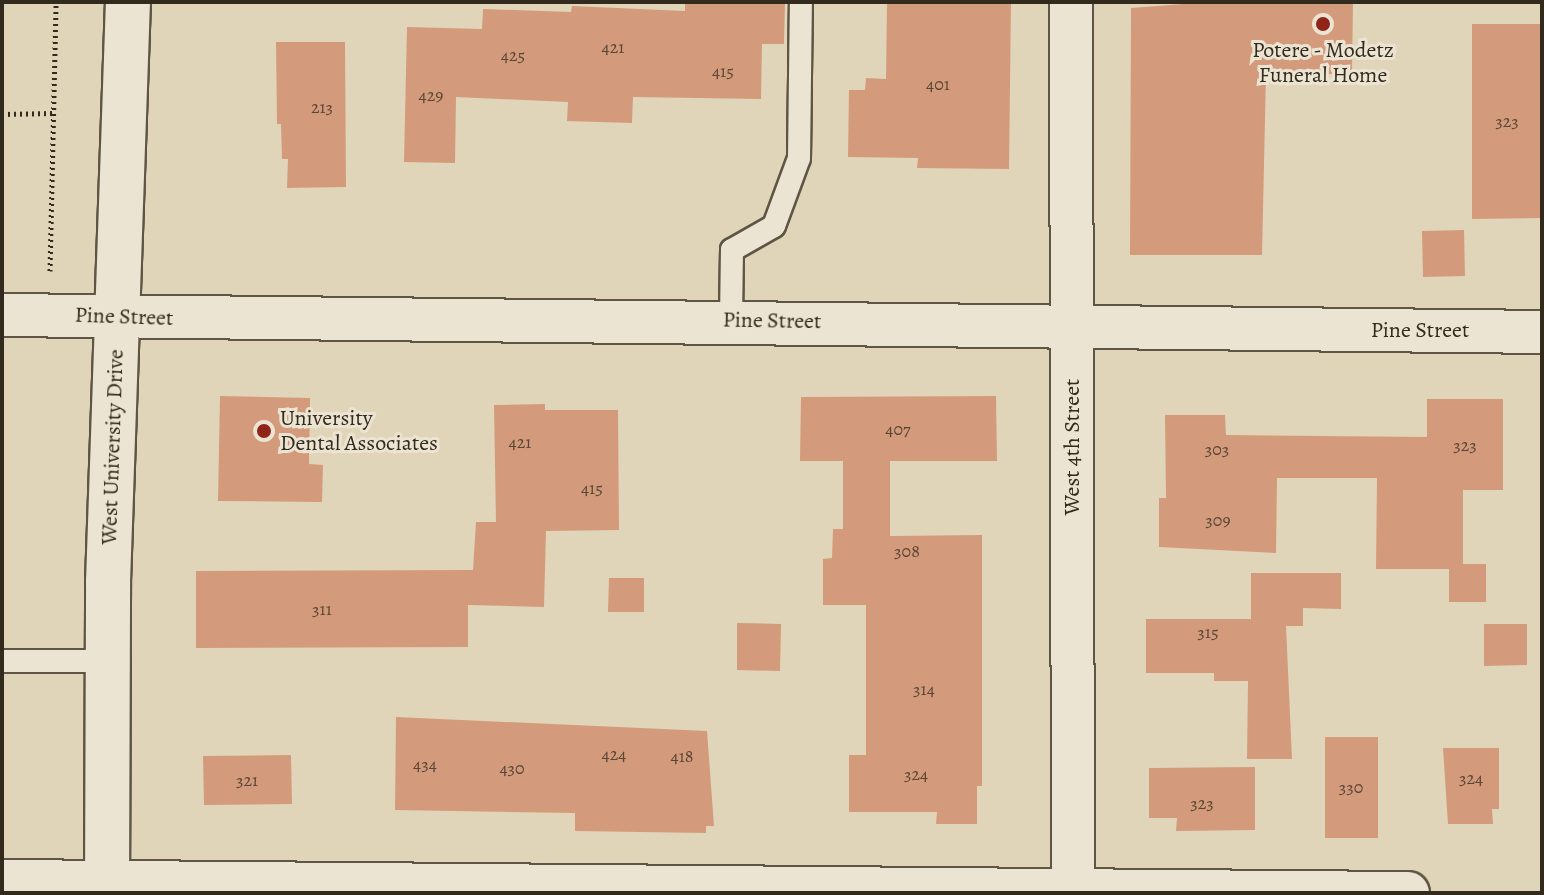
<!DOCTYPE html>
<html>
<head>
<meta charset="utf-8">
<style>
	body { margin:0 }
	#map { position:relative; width:1544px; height:895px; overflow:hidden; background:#e1d5b9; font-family:Alegreya,serif }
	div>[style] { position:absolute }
	.building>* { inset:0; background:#d39b7b }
	.path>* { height:5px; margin-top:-2.5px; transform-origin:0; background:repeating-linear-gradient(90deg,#332a1e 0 2px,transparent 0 6px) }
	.roads { filter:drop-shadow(2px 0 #5e5545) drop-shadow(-2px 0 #5e5545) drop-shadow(0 2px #5e5545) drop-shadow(0 -2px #5e5545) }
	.service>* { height:22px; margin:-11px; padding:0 11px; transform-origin:11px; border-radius:11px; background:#ece4d2 }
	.minor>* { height:42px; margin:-21px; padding:0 21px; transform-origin:21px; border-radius:21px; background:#ece4d2 }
	.secondary>* { height:44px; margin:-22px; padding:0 22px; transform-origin:22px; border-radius:22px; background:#ece4d2 }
	.dots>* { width:22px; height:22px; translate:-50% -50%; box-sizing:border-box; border:4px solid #ece4d2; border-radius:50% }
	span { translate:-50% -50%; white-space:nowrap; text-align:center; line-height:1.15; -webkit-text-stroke:6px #ece4d2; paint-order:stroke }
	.number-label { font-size:18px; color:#5b4635 }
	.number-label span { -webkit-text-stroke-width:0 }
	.poi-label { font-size:22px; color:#332a1e }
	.left { translate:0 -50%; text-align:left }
	.street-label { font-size:22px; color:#332a1e }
	.frame { position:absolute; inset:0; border:4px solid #332a1e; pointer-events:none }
</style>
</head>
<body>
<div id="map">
	<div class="building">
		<i style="clip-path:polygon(685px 2px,785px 2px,784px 44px,762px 44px,761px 99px,633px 97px,632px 123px,567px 121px,568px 102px,456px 97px,455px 163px,404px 162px,407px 27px,482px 29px,483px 9px,571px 12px,572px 6px,685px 11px)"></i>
		<i style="clip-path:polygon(887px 2px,1011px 2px,1009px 169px,917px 168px,918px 158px,848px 157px,849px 90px,865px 90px,866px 78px,886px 79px)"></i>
		<i style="clip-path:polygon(1210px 2px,1353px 2px,1352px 74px,1266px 74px,1262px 255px,1130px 255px,1131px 8px)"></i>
		<i style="clip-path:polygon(1472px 24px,1542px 24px,1542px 218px,1472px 219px)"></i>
		<i style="clip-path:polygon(276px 42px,345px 42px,346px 187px,287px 188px,288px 159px,282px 159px,281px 124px,277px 124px)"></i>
		<i style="clip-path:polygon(1464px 230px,1465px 276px,1423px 277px,1422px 231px)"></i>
		<i style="clip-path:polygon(220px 396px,310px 398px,309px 464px,323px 465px,322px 502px,218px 501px)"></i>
		<i style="clip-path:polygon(996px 396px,997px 461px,890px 461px,890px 536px,982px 535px,982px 786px,977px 786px,977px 824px,936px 824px,937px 812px,849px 812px,849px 755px,866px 755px,866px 605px,823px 605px,823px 559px,832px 558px,833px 529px,843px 529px,843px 461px,800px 461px,801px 397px)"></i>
		<i style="clip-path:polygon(1427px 399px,1503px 399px,1503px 490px,1463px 490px,1463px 564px,1486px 564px,1486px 602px,1449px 602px,1449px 569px,1376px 569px,1377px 478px,1277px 478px,1276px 553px,1159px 547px,1159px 498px,1166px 498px,1165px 415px,1225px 415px,1226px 435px,1427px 437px)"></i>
		<i style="clip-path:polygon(545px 404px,545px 410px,618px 410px,619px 530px,546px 531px,544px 607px,468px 605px,468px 647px,196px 648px,196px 571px,473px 570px,476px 522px,496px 522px,494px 405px)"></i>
		<i style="clip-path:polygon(1251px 573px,1341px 573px,1341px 609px,1303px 608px,1303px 626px,1286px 626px,1292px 759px,1247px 759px,1248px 681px,1214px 681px,1214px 673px,1146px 673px,1146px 619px,1251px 619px)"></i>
		<i style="clip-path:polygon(609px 578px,644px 578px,644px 612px,608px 612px)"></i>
		<i style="clip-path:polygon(737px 623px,781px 624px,780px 671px,737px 670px)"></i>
		<i style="clip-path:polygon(1484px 624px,1527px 624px,1527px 665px,1484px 666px)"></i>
		<i style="clip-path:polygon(396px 717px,707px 731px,714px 826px,706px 826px,706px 833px,575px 831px,575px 813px,395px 810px)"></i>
		<i style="clip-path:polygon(1325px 737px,1378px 737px,1378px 838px,1325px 838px)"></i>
		<i style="clip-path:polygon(1443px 748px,1499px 748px,1499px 809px,1492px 809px,1493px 824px,1448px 824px)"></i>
		<i style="clip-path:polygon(291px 755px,292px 804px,204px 805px,203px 756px)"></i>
		<i style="clip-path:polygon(1255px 767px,1255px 830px,1176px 831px,1177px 818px,1149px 818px,1149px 768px)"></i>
	</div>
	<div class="path">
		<i style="left:2px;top:114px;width:52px;rotate:-1.1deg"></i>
		<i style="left:50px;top:271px;width:269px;rotate:-88.7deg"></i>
	</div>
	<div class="roads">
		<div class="service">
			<i style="left:731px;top:320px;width:70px;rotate:-89.2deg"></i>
			<i style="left:732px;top:250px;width:48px;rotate:-29.7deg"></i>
			<i style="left:774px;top:226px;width:72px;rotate:-69.8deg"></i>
			<i style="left:799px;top:158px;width:156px;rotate:-89.3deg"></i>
			<i style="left:2px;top:661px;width:106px"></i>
		</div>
		<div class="minor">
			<i style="left:1071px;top:2px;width:891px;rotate:89.87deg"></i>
			<i style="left:2px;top:315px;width:1540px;rotate:0.63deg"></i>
			<i style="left:2px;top:881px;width:1406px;rotate:0.49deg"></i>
		</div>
		<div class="secondary">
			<i style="left:107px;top:893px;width:311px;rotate:-89.8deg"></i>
			<i style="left:108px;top:582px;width:580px;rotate:-88.03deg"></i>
		</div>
	</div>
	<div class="dots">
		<i style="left:1323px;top:24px;background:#8f2418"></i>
		<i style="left:264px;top:431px;background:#8f2418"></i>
	</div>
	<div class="number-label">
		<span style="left:613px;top:47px">421</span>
		<span style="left:513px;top:55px">425</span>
		<span style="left:723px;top:71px">415</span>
		<span style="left:938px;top:84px">401</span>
		<span style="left:431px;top:95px">429</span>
		<span style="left:322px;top:107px">213</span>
		<span style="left:1507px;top:121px">323</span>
		<span style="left:898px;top:429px">407</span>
		<span style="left:520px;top:442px">421</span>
		<span style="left:1465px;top:445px">323</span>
		<span style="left:1217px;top:449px">303</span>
		<span style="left:592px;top:488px">415</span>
		<span style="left:1218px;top:520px">309</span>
		<span style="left:907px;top:551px">308</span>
		<span style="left:322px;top:609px">311</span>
		<span style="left:1208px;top:632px">315</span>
		<span style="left:924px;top:689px">314</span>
		<span style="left:614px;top:754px">424</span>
		<span style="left:682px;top:756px">418</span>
		<span style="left:425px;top:764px">434</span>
		<span style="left:512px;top:768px">430</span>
		<span style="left:916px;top:774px">324</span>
		<span style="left:1471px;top:778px">324</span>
		<span style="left:247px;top:780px">321</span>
		<span style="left:1351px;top:787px">330</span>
		<span style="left:1202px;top:803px">323</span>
	</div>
	<div class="poi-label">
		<span style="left:1323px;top:63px">Potere - Modetz<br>Funeral Home</span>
		<span class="left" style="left:280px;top:431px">University<br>Dental Associates</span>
	</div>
	<div class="street-label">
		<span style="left:124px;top:317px;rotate:2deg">Pine Street</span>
		<span style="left:772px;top:321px;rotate:1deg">Pine Street</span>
		<span style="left:1420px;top:331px">Pine Street</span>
		<span style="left:113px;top:447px;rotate:-88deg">West University Drive</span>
		<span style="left:1073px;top:447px;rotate:-90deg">West 4th Street</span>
	</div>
	<div class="frame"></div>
</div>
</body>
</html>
